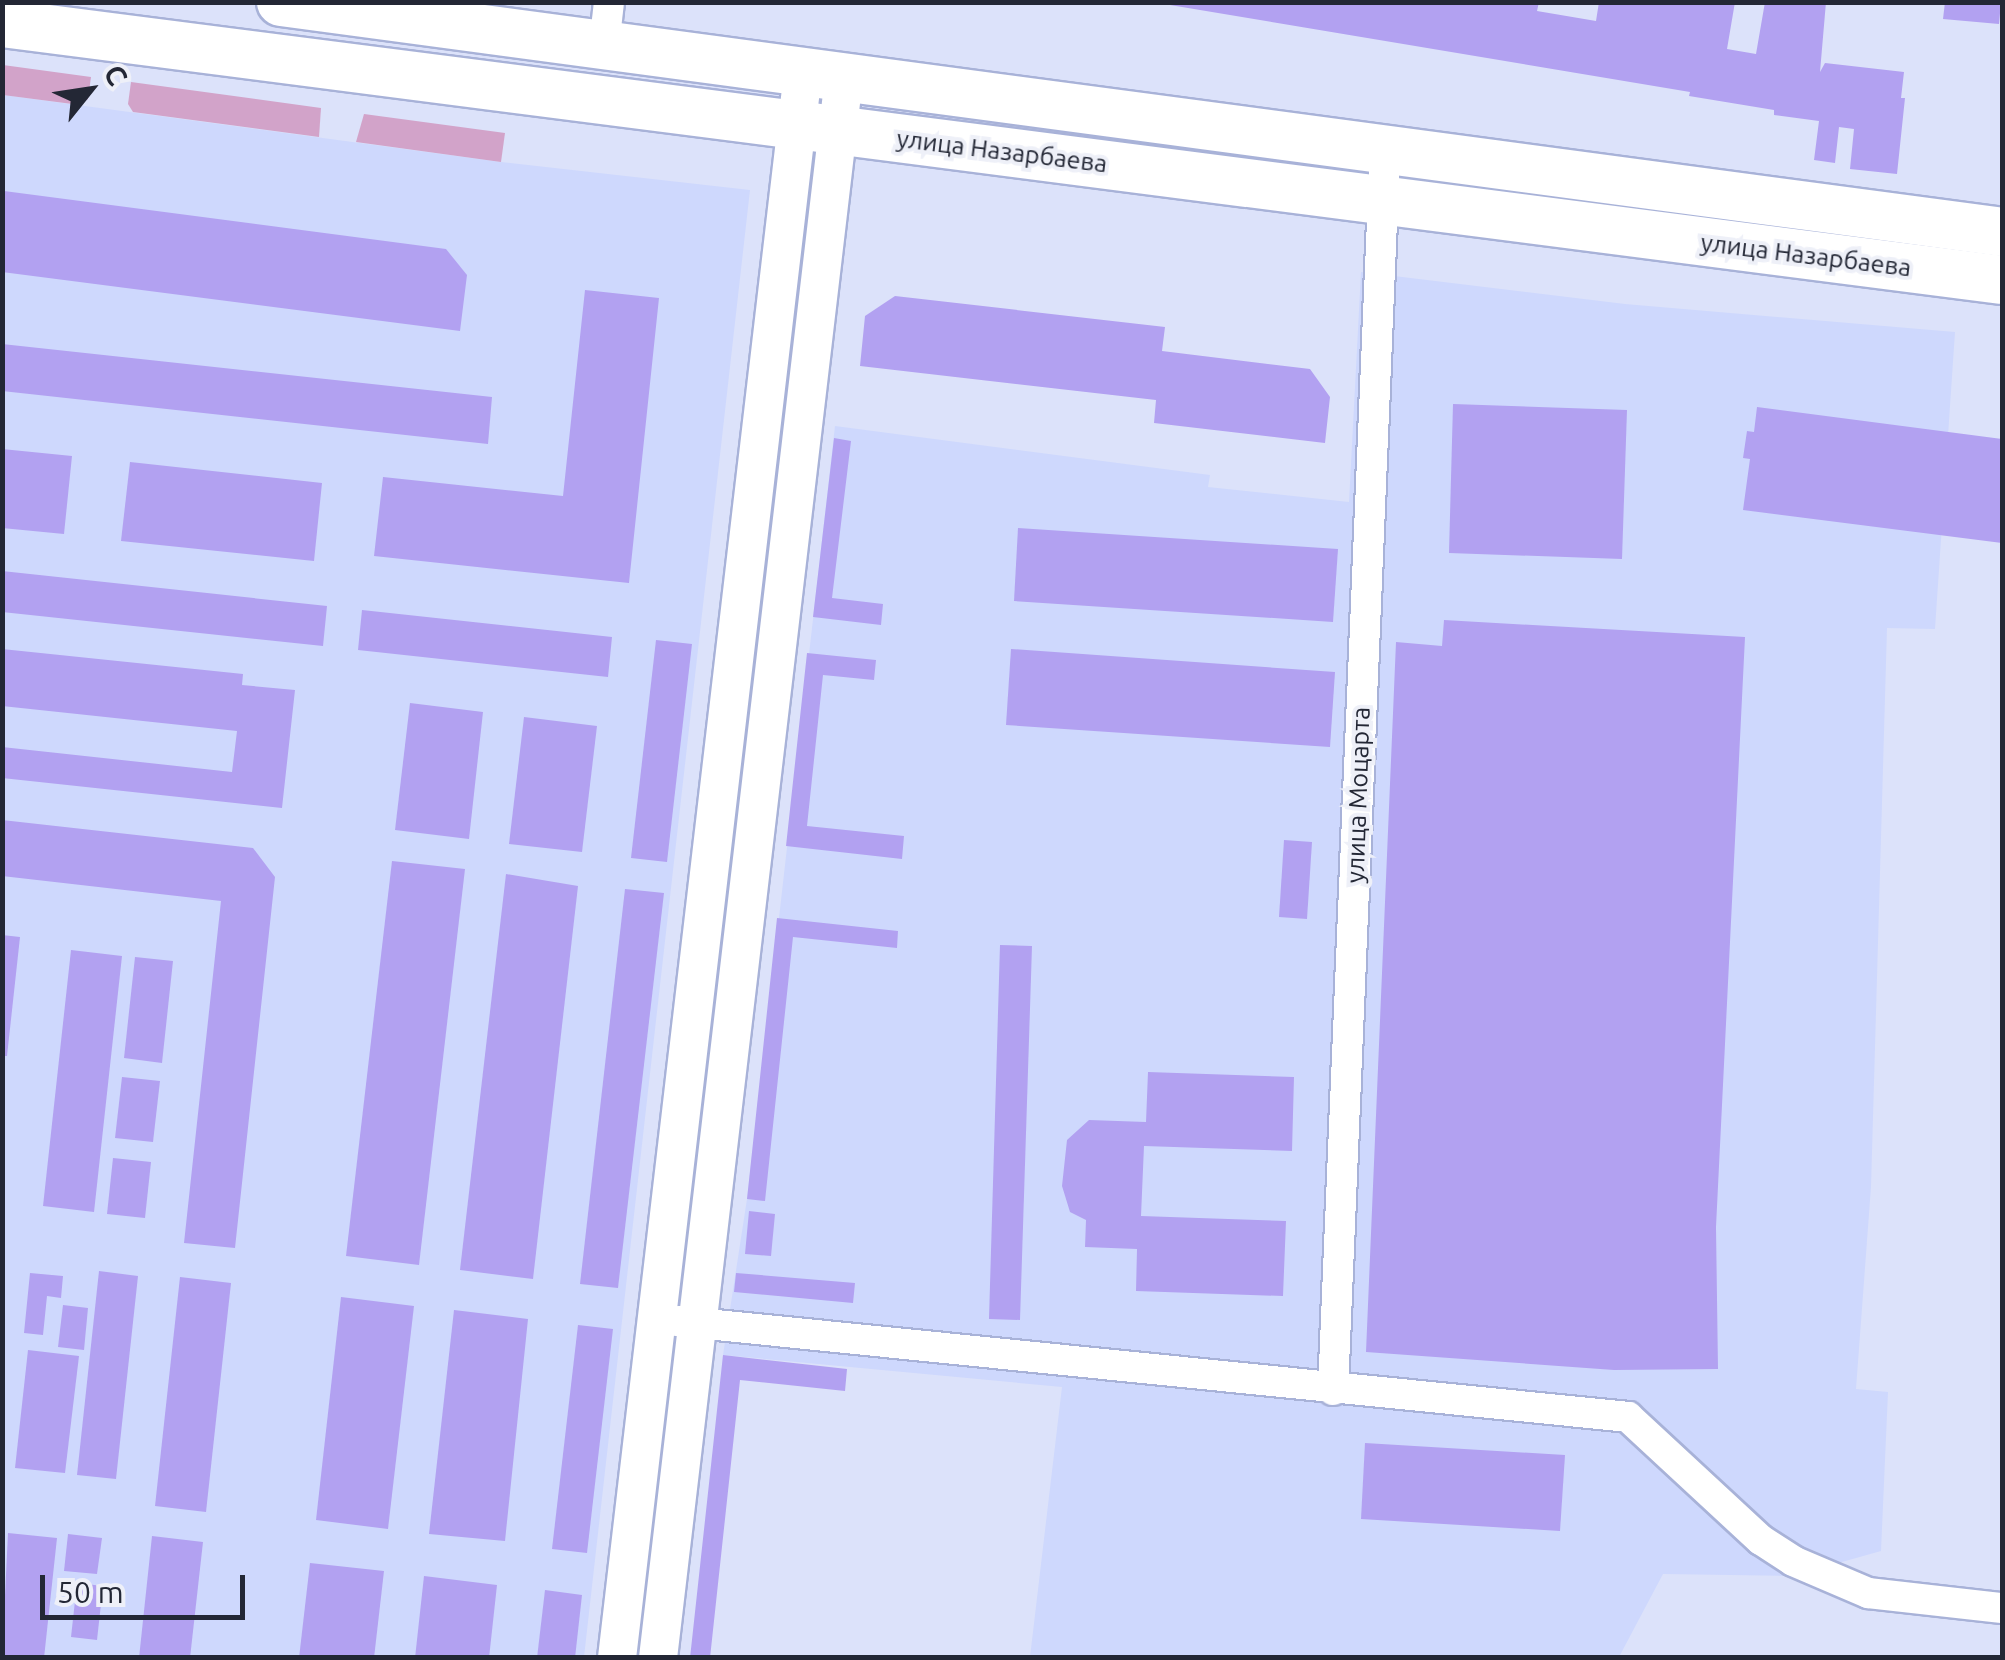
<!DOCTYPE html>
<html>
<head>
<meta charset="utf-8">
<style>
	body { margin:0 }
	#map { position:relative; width:2005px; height:1660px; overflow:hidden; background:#dce2fa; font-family:Ubuntu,sans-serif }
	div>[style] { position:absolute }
	.built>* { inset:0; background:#ced8fd }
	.green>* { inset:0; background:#d2a3c9 }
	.building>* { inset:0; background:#b2a1f1 }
	.roads { filter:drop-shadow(2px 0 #a8b2d8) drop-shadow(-2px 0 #a8b2d8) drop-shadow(0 2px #a8b2d8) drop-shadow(0 -2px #a8b2d8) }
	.minor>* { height:30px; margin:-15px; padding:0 15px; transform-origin:15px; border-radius:15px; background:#fff }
	.tertiary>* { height:38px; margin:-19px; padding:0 19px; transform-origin:19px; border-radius:19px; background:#fff }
	.primary>* { height:48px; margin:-24px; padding:0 24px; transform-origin:24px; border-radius:24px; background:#fff }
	span { translate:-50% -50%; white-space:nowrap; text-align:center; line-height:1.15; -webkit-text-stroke:8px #eef0f8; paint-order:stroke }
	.street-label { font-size:25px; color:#232735 }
	.frame { position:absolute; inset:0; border:5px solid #232735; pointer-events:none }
	.north { position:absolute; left:40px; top:40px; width:100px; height:100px; -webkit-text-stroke:8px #eef0f8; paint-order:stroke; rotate:60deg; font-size:28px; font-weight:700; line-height:40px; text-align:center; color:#232735 }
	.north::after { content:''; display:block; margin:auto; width:35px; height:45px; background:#232735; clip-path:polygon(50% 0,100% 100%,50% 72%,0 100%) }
	.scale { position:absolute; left:40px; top:1575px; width:205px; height:45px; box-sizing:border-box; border:5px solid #232735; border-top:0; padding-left:12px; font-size:30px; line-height:35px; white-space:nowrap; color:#232735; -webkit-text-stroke:8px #eef0f8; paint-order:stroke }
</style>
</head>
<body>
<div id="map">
	<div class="built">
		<i style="clip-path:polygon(3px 95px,501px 162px,750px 190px,584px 1657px,3px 1658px)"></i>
		<i style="clip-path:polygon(1361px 272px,1625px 304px,1955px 332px,1935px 629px,1887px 628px,1871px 1187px,1856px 1389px,1888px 1392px,1881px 1551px,1792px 1576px,1663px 1574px,1619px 1657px,1030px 1657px,1062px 1387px,723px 1355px,747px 1199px,835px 426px,1210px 475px,1208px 487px,1349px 502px)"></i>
	</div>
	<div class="green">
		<i style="clip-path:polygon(3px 65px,91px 77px,88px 99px,80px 105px,3px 95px)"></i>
		<i style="clip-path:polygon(131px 82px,321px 108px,319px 137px,133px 112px,128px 104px)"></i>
		<i style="clip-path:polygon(364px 114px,505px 133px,501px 162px,356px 142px)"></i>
	</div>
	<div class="building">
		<i style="clip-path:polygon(1152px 2px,1539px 2px,1537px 11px,1596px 21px,1599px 2px,1735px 2px,1727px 49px,1756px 54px,1765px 2px,1826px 2px,1820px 72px,1825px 63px,1904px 72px,1901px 98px,1905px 98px,1897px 174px,1850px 169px,1854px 129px,1839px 127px,1835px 163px,1814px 160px,1819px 121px,1774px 115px,1774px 110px,1689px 96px,1690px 92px)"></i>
		<i style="clip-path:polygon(1945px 2px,2001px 2px,1999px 24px,1943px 19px)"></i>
		<i style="clip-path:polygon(4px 191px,446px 249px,467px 275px,460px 331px,2px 272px)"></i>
		<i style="clip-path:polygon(585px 290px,659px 298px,629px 583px,374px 556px,383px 477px,563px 496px)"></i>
		<i style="clip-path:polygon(895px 296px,1165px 327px,1162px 351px,1310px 369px,1330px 397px,1325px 443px,1154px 423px,1156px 400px,860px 366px,865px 316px)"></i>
		<i style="clip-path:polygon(2px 344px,492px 397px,488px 444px,2px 391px)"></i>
		<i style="clip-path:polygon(1453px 404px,1627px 410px,1622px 559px,1449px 553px)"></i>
		<i style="clip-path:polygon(1757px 407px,2002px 439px,2002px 543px,1743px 510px,1750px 459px,1743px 458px,1747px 431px,1754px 432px)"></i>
		<i style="clip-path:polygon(834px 438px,851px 441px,832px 598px,883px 604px,881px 625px,813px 617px)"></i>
		<i style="clip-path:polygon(2px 449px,72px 456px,64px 534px,2px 528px)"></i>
		<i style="clip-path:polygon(130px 462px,322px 483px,314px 561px,121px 541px)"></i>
		<i style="clip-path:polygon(1018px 528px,1338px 549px,1333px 622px,1014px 601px)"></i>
		<i style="clip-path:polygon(2px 571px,327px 606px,323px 646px,2px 612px)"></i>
		<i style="clip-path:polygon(362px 610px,612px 637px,608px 677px,358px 650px)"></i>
		<i style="clip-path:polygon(1444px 620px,1745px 637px,1716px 1227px,1718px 1369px,1614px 1370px,1366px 1352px,1396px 642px,1442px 646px)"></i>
		<i style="clip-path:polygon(656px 640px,692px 644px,667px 862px,631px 858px)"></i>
		<i style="clip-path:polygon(2px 649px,243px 674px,242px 685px,295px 690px,282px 808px,2px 778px,2px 747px,232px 772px,237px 731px,2px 706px)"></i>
		<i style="clip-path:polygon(1011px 649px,1335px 672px,1330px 747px,1006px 725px)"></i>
		<i style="clip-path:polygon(807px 653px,876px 660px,874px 680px,823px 675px,807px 826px,904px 836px,902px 859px,786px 846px)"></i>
		<i style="clip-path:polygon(410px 703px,483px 712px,469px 839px,395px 830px)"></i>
		<i style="clip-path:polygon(524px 717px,597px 726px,582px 852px,509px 844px)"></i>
		<i style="clip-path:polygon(2px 820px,253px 848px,275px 877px,235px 1248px,184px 1243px,221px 901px,2px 876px)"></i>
		<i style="clip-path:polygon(1284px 840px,1312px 842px,1307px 919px,1279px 917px)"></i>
		<i style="clip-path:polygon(392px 861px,465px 869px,419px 1265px,346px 1256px)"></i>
		<i style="clip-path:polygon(506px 874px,578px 886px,533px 1279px,460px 1270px)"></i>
		<i style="clip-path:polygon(625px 889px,664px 893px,618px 1288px,580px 1284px)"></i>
		<i style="clip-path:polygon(777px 918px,898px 931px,897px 948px,793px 937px,765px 1201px,747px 1199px)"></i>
		<i style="clip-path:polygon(2px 935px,20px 937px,7px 1056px,2px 1056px)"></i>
		<i style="clip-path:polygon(1000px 945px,1032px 946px,1020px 1320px,989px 1319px)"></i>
		<i style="clip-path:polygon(71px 950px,122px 956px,94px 1212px,43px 1206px)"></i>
		<i style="clip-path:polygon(135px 957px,173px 961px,162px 1063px,124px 1058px)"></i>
		<i style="clip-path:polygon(1148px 1072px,1294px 1077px,1292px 1151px,1144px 1146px,1141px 1216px,1286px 1221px,1283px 1296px,1136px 1291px,1137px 1249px,1085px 1247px,1086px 1220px,1070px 1212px,1062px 1186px,1067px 1140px,1089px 1120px,1146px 1122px)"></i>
		<i style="clip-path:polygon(122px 1077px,160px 1081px,153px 1142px,115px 1138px)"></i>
		<i style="clip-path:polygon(113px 1158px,151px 1162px,145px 1218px,107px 1214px)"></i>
		<i style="clip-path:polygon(749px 1211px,775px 1214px,771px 1256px,745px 1254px)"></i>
		<i style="clip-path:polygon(99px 1271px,138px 1276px,116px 1479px,77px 1475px)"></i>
		<i style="clip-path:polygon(30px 1273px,63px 1276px,61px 1298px,47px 1296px,43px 1335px,24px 1333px)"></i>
		<i style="clip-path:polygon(736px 1273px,855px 1283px,853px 1303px,734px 1292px)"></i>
		<i style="clip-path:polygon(180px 1277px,231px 1283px,206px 1512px,155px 1506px)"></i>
		<i style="clip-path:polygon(341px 1297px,414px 1306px,388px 1529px,316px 1520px)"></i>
		<i style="clip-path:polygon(63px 1305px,88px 1308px,84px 1350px,58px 1347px)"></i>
		<i style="clip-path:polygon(454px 1310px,528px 1319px,505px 1541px,429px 1534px)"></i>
		<i style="clip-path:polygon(578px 1325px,613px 1329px,587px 1553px,552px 1549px)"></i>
		<i style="clip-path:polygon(28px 1350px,79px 1356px,65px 1473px,15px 1468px)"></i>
		<i style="clip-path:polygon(723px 1355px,847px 1369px,845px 1391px,740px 1380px,710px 1658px,690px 1658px)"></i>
		<i style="clip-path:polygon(1365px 1443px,1565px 1455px,1560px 1531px,1361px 1519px)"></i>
		<i style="clip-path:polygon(8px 1533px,57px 1538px,44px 1658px,2px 1658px)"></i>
		<i style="clip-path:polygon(68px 1534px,102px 1538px,97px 1574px,64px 1571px)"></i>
		<i style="clip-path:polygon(152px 1536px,203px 1542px,190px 1658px,139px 1658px)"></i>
		<i style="clip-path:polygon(310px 1563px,384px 1571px,374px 1658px,299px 1658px)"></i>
		<i style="clip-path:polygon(424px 1576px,497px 1585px,489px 1658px,415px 1658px)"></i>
		<i style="clip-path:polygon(77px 1583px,103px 1586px,97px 1640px,71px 1637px)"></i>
		<i style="clip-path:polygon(545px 1590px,582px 1595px,575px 1658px,537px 1658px)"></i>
	</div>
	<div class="roads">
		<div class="minor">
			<i style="left:604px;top:46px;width:44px;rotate:-83.5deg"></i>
			<i style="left:677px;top:1321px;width:956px;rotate:5.76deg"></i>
			<i style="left:1628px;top:1417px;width:181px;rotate:42.8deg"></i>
			<i style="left:1761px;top:1540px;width:38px;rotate:33deg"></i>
			<i style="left:1793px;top:1561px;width:82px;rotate:23.1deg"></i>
			<i style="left:1868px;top:1593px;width:135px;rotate:6.4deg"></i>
			<i style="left:1333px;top:1390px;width:1241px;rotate:-87.6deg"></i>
		</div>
		<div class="tertiary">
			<i style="left:617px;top:1658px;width:1597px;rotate:-83.31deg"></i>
			<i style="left:658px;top:1658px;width:1592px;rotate:-83.29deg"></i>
		</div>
		<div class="primary">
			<i style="left:281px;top:2px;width:1736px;rotate:7.61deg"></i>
			<i style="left:2px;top:23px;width:2016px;rotate:7.32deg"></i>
		</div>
	</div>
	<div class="street-label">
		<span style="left:1002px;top:151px;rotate:7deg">улица Назарбаева</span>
		<span style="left:1806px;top:255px;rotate:7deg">улица Назарбаева</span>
		<span style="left:1358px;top:795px;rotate:-88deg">улица Моцарта</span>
	</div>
	<div class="frame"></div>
	<div class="north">С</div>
	<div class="scale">50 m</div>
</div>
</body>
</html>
